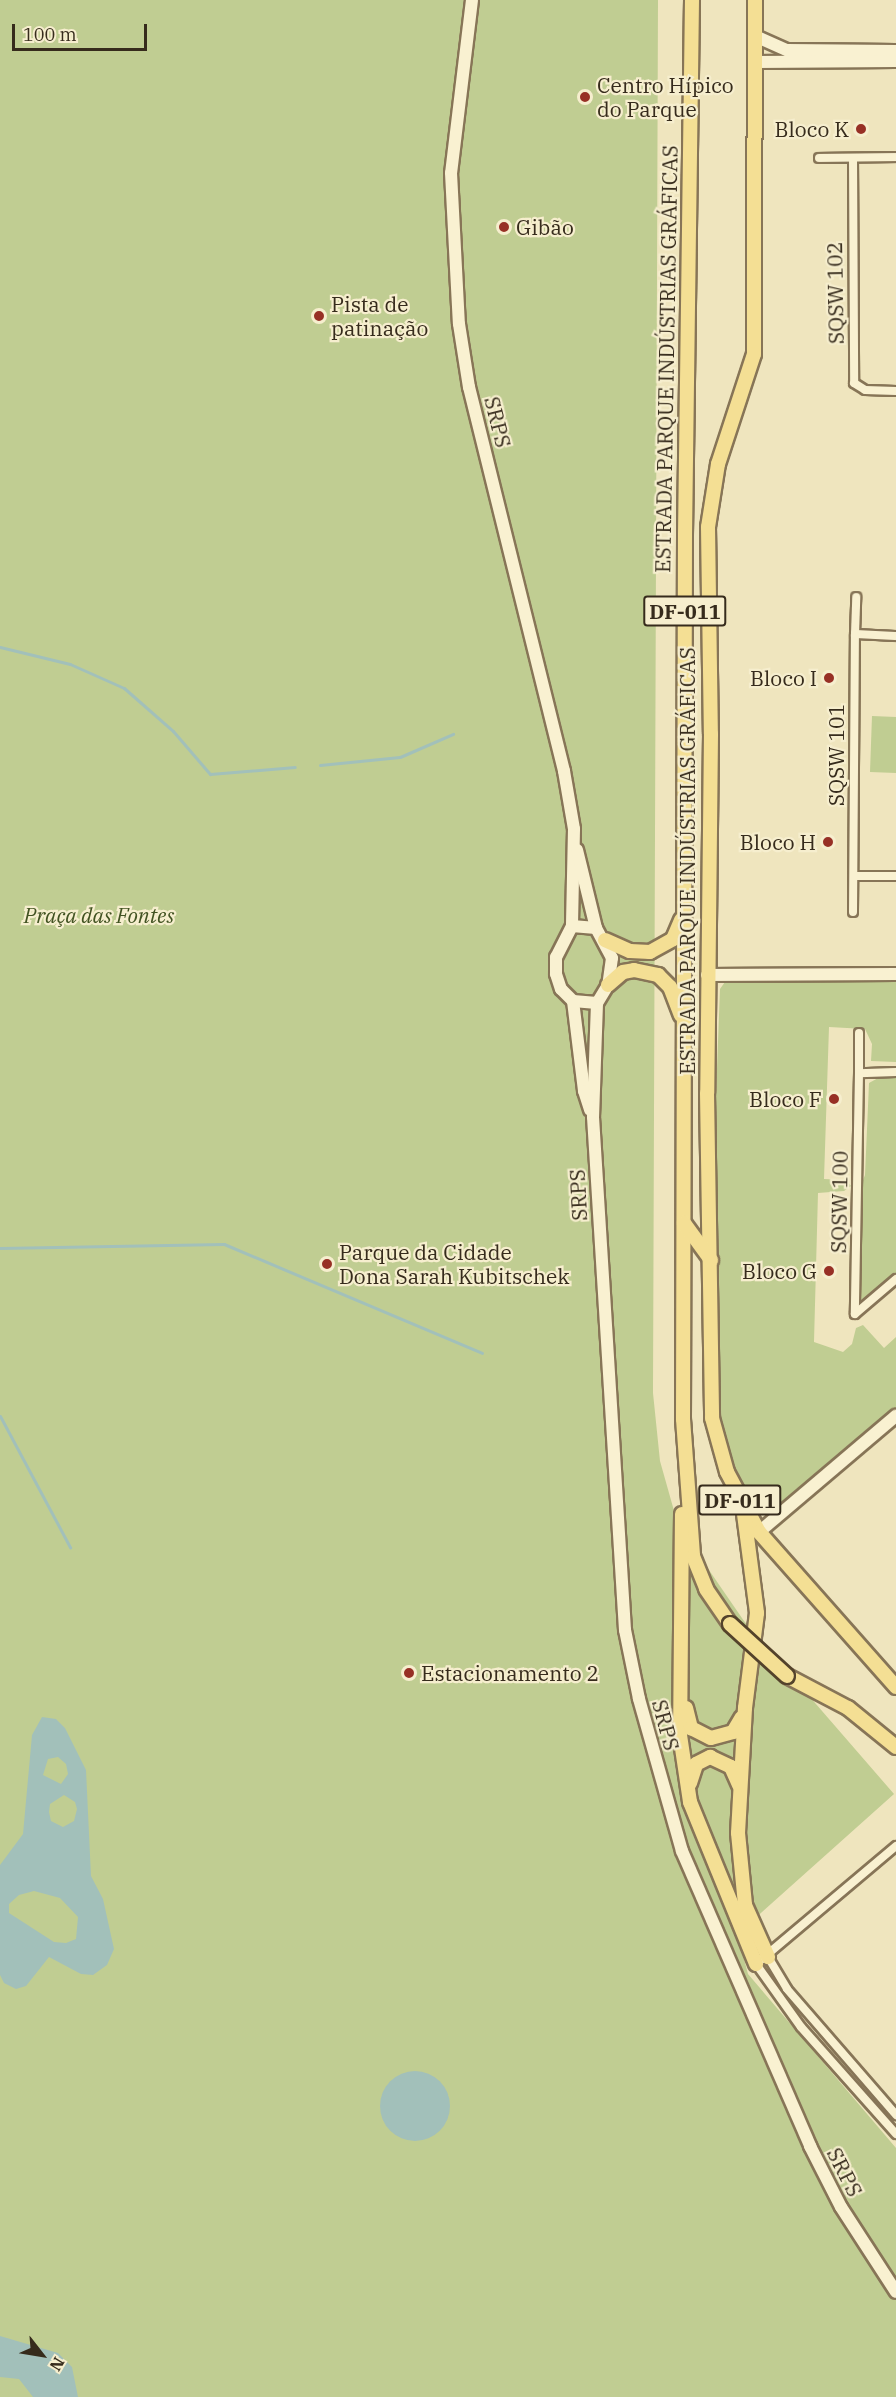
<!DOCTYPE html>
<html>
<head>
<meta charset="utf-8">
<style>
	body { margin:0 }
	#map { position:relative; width:896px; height:2397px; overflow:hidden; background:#efe5be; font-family:"IBM Plex Serif",serif }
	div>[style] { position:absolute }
	.green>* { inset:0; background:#c0cd92 }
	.water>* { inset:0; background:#a2c0ba }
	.round { border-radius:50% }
	.stream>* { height:3px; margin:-1.5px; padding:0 1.5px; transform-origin:1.5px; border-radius:1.5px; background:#a2c0ba }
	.roads { filter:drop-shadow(2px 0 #877557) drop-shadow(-2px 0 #877557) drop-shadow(0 2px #877557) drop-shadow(0 -2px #877557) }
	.street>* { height:8px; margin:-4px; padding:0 4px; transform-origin:4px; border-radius:4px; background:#f9f1d1 }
	.secondary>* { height:12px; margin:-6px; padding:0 6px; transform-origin:6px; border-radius:6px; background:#f9f1d1 }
	.primary>* { height:14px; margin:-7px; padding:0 7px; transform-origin:7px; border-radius:7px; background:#f4df94 }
	.bridges { filter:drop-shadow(2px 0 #54432b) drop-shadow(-2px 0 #54432b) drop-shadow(0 2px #54432b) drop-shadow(0 -2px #54432b) }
	.primary-bridge>* { height:14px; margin:-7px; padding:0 7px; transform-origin:7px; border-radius:7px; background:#f4df94 }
	.dots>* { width:16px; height:16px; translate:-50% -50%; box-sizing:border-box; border:3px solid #f6eece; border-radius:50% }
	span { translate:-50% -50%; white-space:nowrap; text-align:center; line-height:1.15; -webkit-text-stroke:4.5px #f6eece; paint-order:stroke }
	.shield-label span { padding:2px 4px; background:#f6eece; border:2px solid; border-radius:4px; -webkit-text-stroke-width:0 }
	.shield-label { font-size:20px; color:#362b1c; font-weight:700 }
	.poi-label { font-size:21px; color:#362b1c }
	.left { translate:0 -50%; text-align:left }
	.right { translate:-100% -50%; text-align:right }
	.street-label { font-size:21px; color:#362b1c }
	.park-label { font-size:21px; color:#425322; font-style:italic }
	.north { position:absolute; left:12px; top:2325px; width:60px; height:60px; -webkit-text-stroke:4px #f6eece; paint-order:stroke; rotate:121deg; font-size:16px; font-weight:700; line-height:24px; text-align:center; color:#362b1c }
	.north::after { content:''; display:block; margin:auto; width:21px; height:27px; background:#362b1c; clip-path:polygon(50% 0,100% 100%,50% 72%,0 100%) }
	.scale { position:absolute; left:12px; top:24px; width:135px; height:27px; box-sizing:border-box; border:3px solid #362b1c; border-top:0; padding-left:8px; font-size:18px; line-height:21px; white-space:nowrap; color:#362b1c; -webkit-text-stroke:4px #f6eece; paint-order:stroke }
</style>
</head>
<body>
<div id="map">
	<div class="green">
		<i style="clip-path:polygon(0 0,658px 0,653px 1393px,660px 1461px,678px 1525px,744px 1621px,894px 1794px,753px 1920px,740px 1944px,748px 1974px,896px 2148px,896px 2397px,0 2397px)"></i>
		<i style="clip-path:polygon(872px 716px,896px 717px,896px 773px,870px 772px)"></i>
		<i style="clip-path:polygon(727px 979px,896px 979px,896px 1062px,871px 1061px,872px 1044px,865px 1029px,829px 1027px,824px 1179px,846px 1180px,851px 1186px,844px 1191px,818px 1193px,814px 1342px,843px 1352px,852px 1344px,856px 1328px,863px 1325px,884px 1348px,896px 1337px,896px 1408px,769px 1517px,755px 1511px,745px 1495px,725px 1440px,717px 1401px,716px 1095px,720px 989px)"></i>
		<i style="clip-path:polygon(880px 1077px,896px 1077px,896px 1275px,862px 1301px,858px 1295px,860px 1188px,865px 1175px,869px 1083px)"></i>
	</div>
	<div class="water">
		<i style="clip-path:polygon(evenodd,42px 1717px,56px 1719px,65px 1728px,86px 1770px,91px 1876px,103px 1899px,114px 1949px,107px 1965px,93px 1975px,81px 1974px,49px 1957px,26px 1986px,16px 1989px,4px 1983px,0 1975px,0 1865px,23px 1834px,32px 1735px,42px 1717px,58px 1757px,66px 1764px,68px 1774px,61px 1784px,43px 1775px,48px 1759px,58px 1757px,42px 1717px,64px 1795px,75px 1802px,77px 1809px,74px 1821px,63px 1827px,51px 1821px,49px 1812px,50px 1804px,64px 1795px,42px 1717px,34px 1891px,60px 1898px,78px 1917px,76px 1939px,66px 1943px,54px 1942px,9px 1913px,9px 1904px,19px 1895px,34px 1891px)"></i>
		<i class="round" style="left:380px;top:2071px;width:70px;height:70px"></i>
		<i style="clip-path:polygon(0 2336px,58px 2353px,72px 2367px,78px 2397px,33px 2397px,19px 2379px,0 2377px)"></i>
	</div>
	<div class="stream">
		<i style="left:0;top:647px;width:72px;rotate:13.7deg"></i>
		<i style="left:70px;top:664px;width:59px;rotate:24deg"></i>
		<i style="left:124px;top:688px;width:65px;rotate:41.3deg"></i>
		<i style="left:173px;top:731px;width:57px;rotate:49.3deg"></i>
		<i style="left:210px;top:774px;width:85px;rotate:-4.7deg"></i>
		<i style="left:320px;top:765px;width:80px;rotate:-5.7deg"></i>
		<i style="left:400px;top:757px;width:58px;rotate:-23.5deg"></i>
		<i style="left:0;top:1248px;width:224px;rotate:-1deg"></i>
		<i style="left:224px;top:1244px;width:280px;rotate:22.9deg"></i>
		<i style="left:0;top:1416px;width:149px;rotate:61.9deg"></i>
	</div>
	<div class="roads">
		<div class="street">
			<i style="left:819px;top:158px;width:77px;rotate:-0.7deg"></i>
			<i style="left:853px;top:158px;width:225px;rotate:89.7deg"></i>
			<i style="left:854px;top:383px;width:13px;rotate:32deg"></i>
			<i style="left:865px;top:390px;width:31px;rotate:2deg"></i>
			<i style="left:855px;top:634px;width:37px;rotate:-88deg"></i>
			<i style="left:854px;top:876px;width:42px"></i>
			<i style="left:853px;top:912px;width:278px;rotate:-89.6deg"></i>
			<i style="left:855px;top:634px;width:41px;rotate:2.8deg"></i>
			<i style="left:859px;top:1033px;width:40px;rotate:90deg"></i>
			<i style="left:896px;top:1072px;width:37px;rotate:178deg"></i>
			<i style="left:859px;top:1073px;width:241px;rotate:91deg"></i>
			<i style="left:855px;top:1314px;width:54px;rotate:-40.5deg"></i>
			<i style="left:896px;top:1846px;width:183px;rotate:139.9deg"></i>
			<i style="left:756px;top:1964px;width:77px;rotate:54.5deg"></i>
			<i style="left:801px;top:2027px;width:143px;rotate:48.4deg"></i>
			<i style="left:768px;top:1957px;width:37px;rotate:59deg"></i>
			<i style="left:787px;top:1989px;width:167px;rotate:49.1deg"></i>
		</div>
		<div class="secondary">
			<i style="left:472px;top:0;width:174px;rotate:96.9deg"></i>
			<i style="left:451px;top:173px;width:151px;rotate:87deg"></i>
			<i style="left:459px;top:324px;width:64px;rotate:81deg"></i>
			<i style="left:469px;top:387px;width:396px;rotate:76.1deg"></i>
			<i style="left:564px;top:771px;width:59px;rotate:80.2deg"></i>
			<i style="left:574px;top:829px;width:97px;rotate:91.2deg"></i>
			<i style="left:572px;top:926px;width:35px;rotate:117deg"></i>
			<i style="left:556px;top:957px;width:17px;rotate:90deg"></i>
			<i style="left:556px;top:974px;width:16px;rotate:72deg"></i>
			<i style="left:561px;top:989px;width:17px;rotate:45deg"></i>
			<i style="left:573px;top:1001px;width:24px;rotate:5deg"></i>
			<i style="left:755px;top:36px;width:35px;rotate:24deg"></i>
			<i style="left:787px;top:50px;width:109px;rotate:0.5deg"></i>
			<i style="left:756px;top:62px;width:140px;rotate:-0.4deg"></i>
			<i style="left:577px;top:850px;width:80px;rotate:76.3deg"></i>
			<i style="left:572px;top:926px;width:24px;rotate:5deg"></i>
			<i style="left:596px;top:928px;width:34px;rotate:62deg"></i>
			<i style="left:612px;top:958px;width:27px;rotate:98deg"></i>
			<i style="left:608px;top:985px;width:21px;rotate:121deg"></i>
			<i style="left:597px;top:1003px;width:114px;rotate:92deg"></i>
			<i style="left:593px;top:1117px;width:514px;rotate:86.43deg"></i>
			<i style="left:625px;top:1630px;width:70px;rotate:78.5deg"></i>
			<i style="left:639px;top:1699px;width:158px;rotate:74.2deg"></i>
			<i style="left:682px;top:1851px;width:322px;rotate:66.5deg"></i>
			<i style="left:810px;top:2146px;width:68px;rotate:63.1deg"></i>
			<i style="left:841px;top:2207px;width:101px;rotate:57.1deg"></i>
			<i style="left:707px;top:975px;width:189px;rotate:-0.3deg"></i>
			<i style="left:573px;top:1001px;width:91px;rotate:83deg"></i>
			<i style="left:584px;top:1091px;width:20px;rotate:72deg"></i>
			<i style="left:759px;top:1532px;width:180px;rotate:-40.3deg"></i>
		</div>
		<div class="primary">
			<i style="left:692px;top:0;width:535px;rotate:90.75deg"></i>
			<i style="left:685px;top:535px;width:884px;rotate:90.13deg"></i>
			<i style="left:683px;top:1419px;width:137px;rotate:85.8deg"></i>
			<i style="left:693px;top:1556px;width:35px;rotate:68deg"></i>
			<i style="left:706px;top:1589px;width:42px;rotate:55.6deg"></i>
			<i style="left:755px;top:0;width:354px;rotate:90.2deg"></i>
			<i style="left:754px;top:354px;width:116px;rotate:108.1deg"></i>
			<i style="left:718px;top:464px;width:64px;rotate:99deg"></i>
			<i style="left:708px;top:527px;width:207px;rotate:89.2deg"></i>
			<i style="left:711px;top:734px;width:359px;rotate:90.6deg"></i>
			<i style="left:707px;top:1093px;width:325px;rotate:89.1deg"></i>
			<i style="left:712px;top:1418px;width:56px;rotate:74.5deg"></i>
			<i style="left:727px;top:1472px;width:68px;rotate:61.9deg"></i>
			<i style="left:759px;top:1532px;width:207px;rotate:48.5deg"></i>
			<i style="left:605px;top:940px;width:27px;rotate:24deg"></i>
			<i style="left:630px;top:951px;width:20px;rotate:3deg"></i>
			<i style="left:650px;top:952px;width:26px;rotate:-29deg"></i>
			<i style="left:673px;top:939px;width:21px;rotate:-67deg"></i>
			<i style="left:608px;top:985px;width:20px;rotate:-41deg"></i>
			<i style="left:623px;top:972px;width:11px;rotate:-10deg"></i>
			<i style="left:634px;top:970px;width:25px;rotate:12deg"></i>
			<i style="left:658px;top:975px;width:17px;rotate:45deg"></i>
			<i style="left:670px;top:987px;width:30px;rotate:69deg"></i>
			<i style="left:684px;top:1223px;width:46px;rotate:53.9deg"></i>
			<i style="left:682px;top:1514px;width:221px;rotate:90.5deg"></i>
			<i style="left:680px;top:1735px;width:68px;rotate:81.5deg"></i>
			<i style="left:690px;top:1802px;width:175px;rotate:67.8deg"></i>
			<i style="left:744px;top:1514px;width:100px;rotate:82.5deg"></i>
			<i style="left:757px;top:1613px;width:96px;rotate:97.2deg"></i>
			<i style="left:745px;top:1708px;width:125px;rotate:93.2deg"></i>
			<i style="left:738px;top:1833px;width:72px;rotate:84.4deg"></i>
			<i style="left:745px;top:1905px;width:57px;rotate:66.1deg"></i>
			<i style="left:787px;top:1676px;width:69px;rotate:27.7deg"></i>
			<i style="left:848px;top:1708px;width:62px;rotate:39.1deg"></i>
			<i style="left:686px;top:1708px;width:21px;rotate:76deg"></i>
			<i style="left:691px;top:1728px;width:22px;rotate:27deg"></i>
			<i style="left:711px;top:1738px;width:23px;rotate:-15deg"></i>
			<i style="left:733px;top:1732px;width:17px;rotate:-59deg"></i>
			<i style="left:690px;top:1783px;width:20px;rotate:-72deg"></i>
			<i style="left:696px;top:1764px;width:16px;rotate:-27deg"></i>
			<i style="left:710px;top:1757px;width:23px;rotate:25deg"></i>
			<i style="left:731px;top:1767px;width:20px;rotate:66deg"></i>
		</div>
	</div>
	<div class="bridges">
		<div class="primary-bridge">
			<i style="left:730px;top:1624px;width:77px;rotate:42.4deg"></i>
		</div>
	</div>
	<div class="dots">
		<i style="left:585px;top:97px;background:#973025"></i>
		<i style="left:861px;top:129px;background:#973025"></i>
		<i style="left:504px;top:227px;background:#973025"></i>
		<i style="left:319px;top:316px;background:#973025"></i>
		<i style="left:829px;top:678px;background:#973025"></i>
		<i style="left:828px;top:842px;background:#973025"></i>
		<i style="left:834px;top:1099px;background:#973025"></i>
		<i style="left:327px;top:1264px;background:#973025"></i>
		<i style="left:829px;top:1271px;background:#973025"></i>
		<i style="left:409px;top:1673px;background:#973025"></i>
	</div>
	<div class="shield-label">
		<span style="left:685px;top:611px">DF-011</span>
		<span style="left:740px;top:1500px">DF-011</span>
	</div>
	<div class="poi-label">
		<span class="left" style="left:597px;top:97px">Centro Hípico<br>do Parque</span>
		<span class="right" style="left:849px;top:129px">Bloco K</span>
		<span class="left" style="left:516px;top:227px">Gibão</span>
		<span class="left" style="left:331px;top:316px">Pista de<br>patinação</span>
		<span class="right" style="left:817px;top:678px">Bloco I</span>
		<span class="right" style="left:816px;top:842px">Bloco H</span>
		<span class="right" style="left:822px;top:1099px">Bloco F</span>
		<span class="left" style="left:339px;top:1264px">Parque da Cidade<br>Dona Sarah Kubitschek</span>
		<span class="right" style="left:817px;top:1271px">Bloco G</span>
		<span class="left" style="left:421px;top:1673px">Estacionamento 2</span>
	</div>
	<div class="street-label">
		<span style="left:835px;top:293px;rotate:-91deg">SQSW 102</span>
		<span style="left:666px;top:359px;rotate:-89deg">ESTRADA PARQUE INDÚSTRIAS GRÁFICAS</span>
		<span style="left:498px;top:422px;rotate:76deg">SRPS</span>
		<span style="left:836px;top:755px;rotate:-90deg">SQSW 101</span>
		<span style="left:687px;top:861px;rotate:-90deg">ESTRADA PARQUE INDÚSTRIAS GRÁFICAS</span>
		<span style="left:578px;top:1195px;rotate:-93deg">SRPS</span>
		<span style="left:839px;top:1202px;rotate:-89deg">SQSW 100</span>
		<span style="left:666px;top:1725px;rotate:75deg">SRPS</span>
		<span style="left:845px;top:2172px;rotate:63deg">SRPS</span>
	</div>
	<div class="park-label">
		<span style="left:99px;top:915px">Praça das Fontes</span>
	</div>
	<div class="north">N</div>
	<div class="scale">100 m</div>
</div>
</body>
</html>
